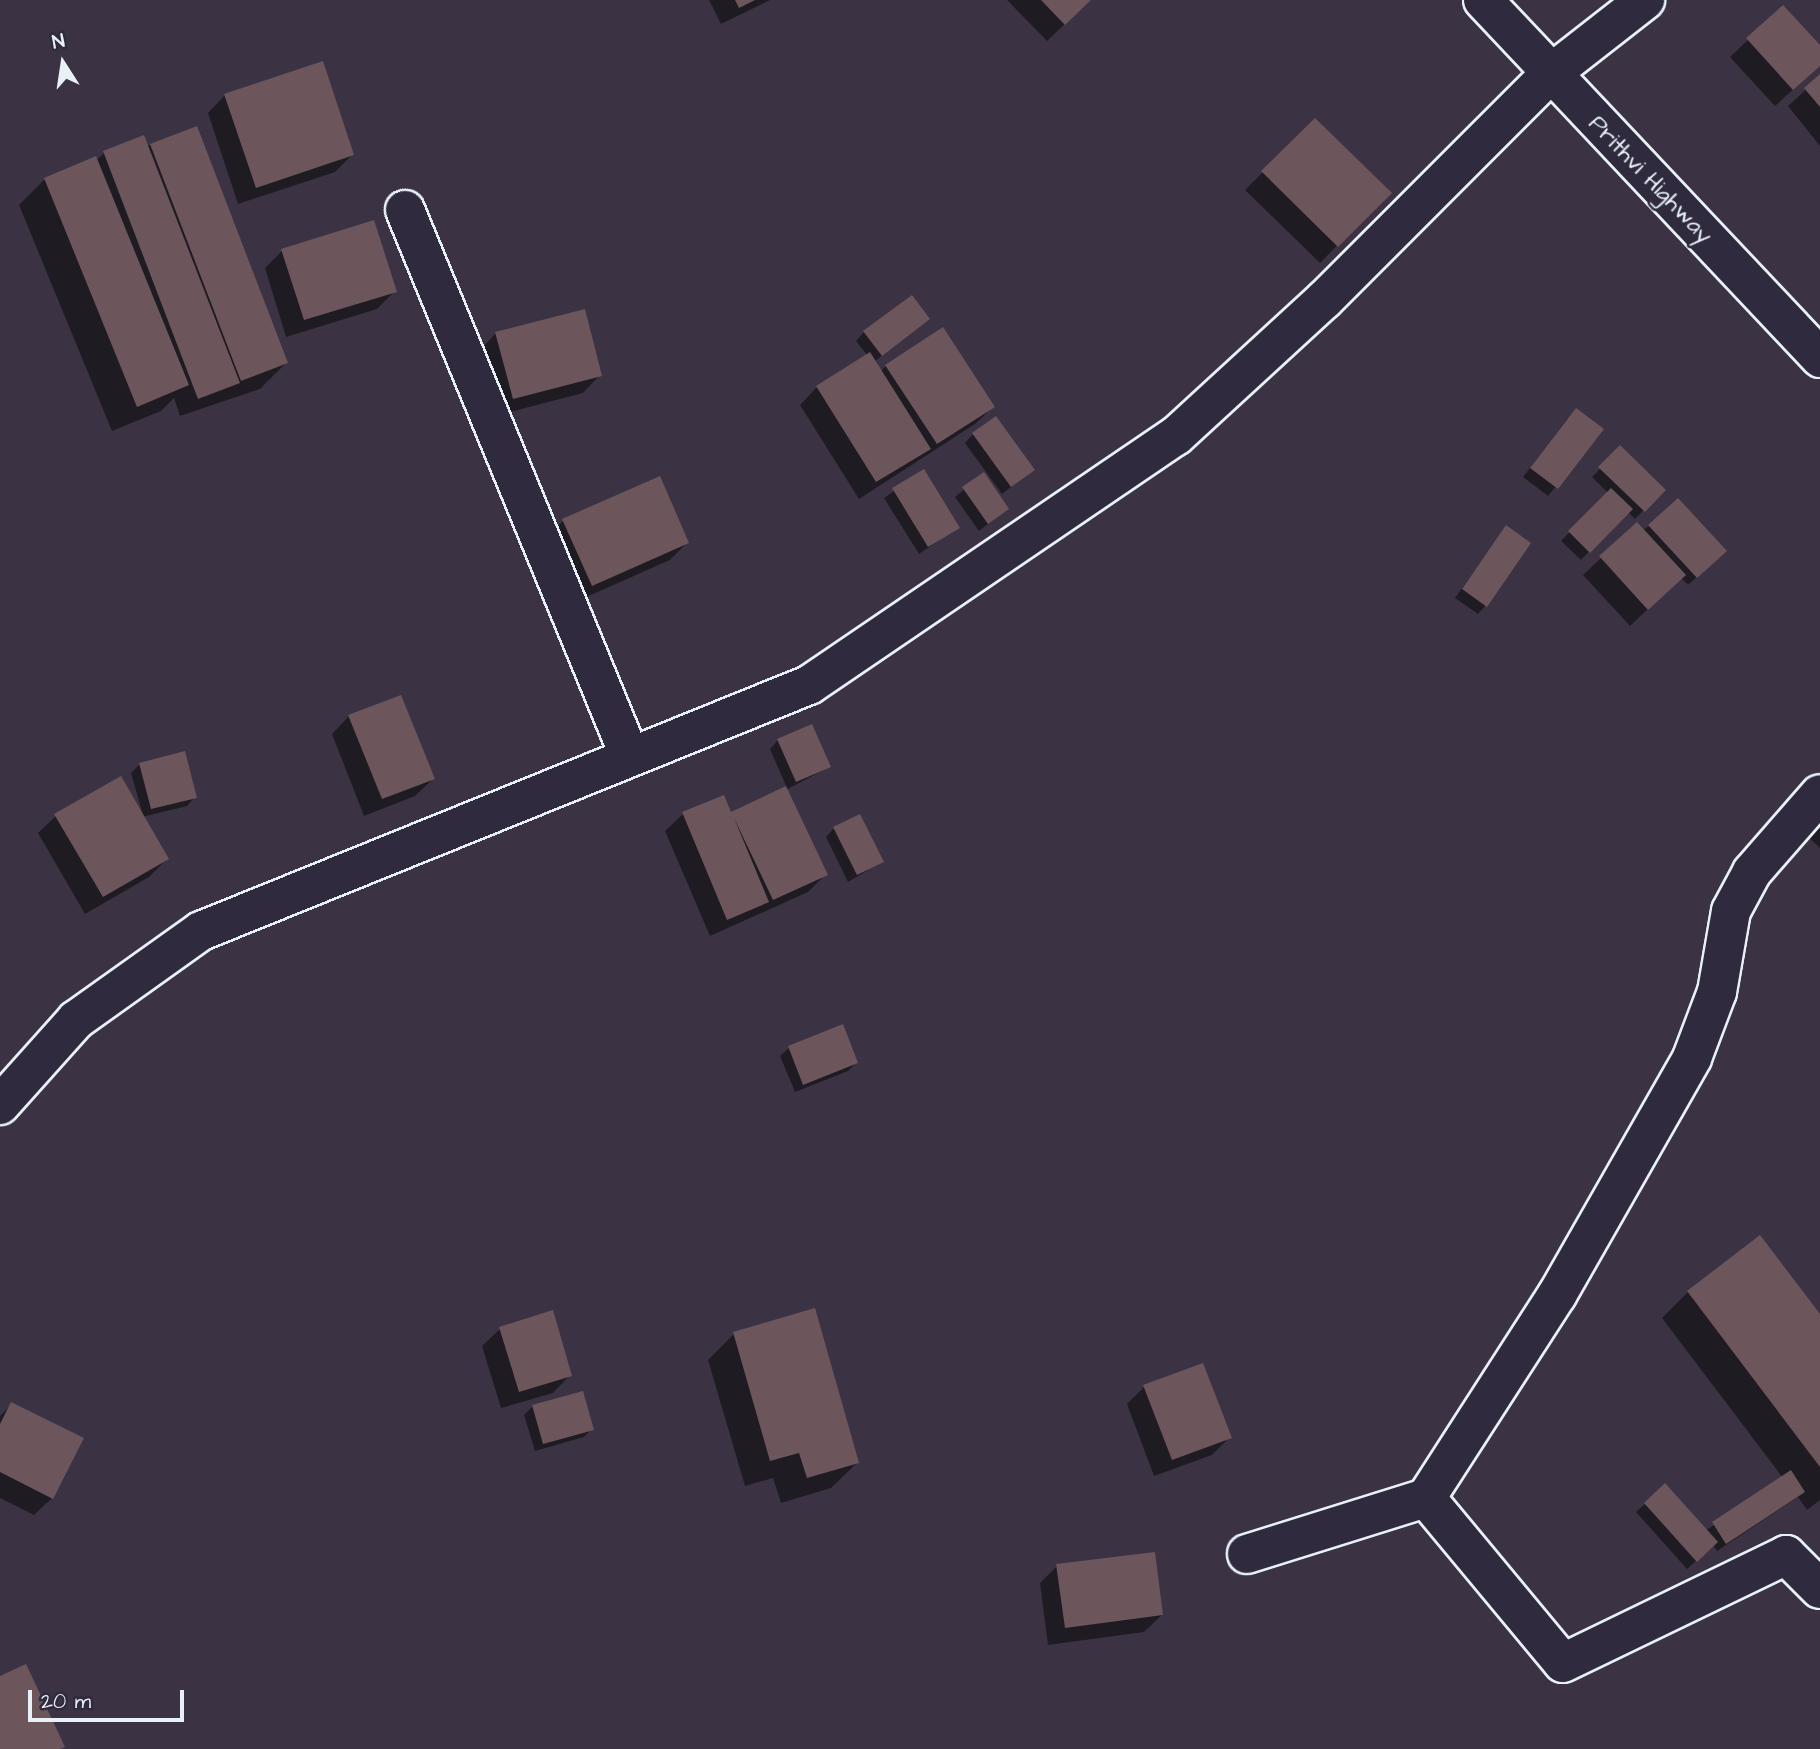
<!DOCTYPE html>
<html>
<head>
<meta charset="utf-8">
<style>
	body { margin:0 }
	#map { position:relative; width:1820px; height:1749px; overflow:hidden; background:#3b3343; font-family:"Architects Daughter",sans-serif }
	div>[style] { position:absolute }
	.shadow>* { inset:0; background:#0007 }
	.building>* { inset:0; background:#6c565b }
	.roads { filter:drop-shadow(2px 0 #e8f1f8) drop-shadow(-2px 0 #e8f1f8) drop-shadow(0 2px #e8f1f8) drop-shadow(0 -2px #e8f1f8) }
	.street>* { height:38px; margin:-19px; padding:0 19px; transform-origin:19px; border-radius:19px; background:#2f2a3d }
	.secondary>* { height:38px; margin:-19px; padding:0 19px; transform-origin:19px; border-radius:19px; background:#2f2a3d }
	.highway>* { height:38px; margin:-19px; padding:0 19px; transform-origin:19px; border-radius:19px; background:#2f2a3d }
	span { translate:-50% -50%; white-space:nowrap; text-align:center; line-height:1.15; -webkit-text-stroke:5px #2f2a3d; paint-order:stroke }
	.street-label { font-size:24px; color:#e8f1f8 }
	.north { position:absolute; left:28px; top:28px; width:70px; height:70px; -webkit-text-stroke:5px #2f2a3d; paint-order:stroke; rotate:348deg; font-size:19px; font-weight:700; line-height:28px; text-align:center; color:#e8f1f8 }
	.north::after { content:''; display:block; margin:auto; width:24px; height:32px; background:#e8f1f8; clip-path:polygon(50% 0,100% 100%,50% 72%,0 100%) }
	.scale { position:absolute; left:28px; top:1690px; width:156px; height:32px; box-sizing:border-box; border:4px solid #e8f1f8; border-top:0; padding-left:9px; font-size:21px; line-height:24px; white-space:nowrap; color:#e8f1f8; -webkit-text-stroke:5px #2f2a3d; paint-order:stroke }
</style>
</head>
<body>
<div id="map">
	<div class="shadow">
		<i style="clip-path:polygon(709px 0,770px 0,721px 24px)"></i>
		<i style="clip-path:polygon(1007px 0,1090px 0,1047px 41px)"></i>
		<i style="clip-path:polygon(1748px 40px,1820px 47px,1820px 65px,1775px 106px,1730px 57px)"></i>
		<i style="clip-path:polygon(1820px 77px,1820px 146px,1788px 106px)"></i>
		<i style="clip-path:polygon(225px 95px,352px 155px,335px 172px,238px 204px,208px 113px)"></i>
		<i style="clip-path:polygon(1315px 120px,1389px 193px,1320px 263px,1245px 190px)"></i>
		<i style="clip-path:polygon(151px 145px,286px 363px,260px 389px,180px 416px,174px 398px,161px 411px,112px 431px,19px 205px,45px 179px,96px 161px,104px 153px)"></i>
		<i style="clip-path:polygon(282px 251px,395px 291px,377px 309px,286px 337px,265px 268px)"></i>
		<i style="clip-path:polygon(928px 319px,874px 362px,880px 372px,886px 366px,993px 407px,975px 424px,859px 499px,800px 405px,817px 387px,868px 356px,856px 341px,864px 332px)"></i>
		<i style="clip-path:polygon(496px 333px,600px 375px,583px 393px,495px 416px,479px 351px)"></i>
		<i style="clip-path:polygon(1568px 418px,1601px 430px,1548px 496px,1523px 477px)"></i>
		<i style="clip-path:polygon(973px 434px,1033px 470px,1002px 494px,965px 443px)"></i>
		<i style="clip-path:polygon(1620px 448px,1663px 490px,1635px 519px,1628px 512px,1581px 560px,1561px 541px,1608px 493px,1592px 477px)"></i>
		<i style="clip-path:polygon(923px 471px,957px 528px,919px 554px,884px 498px)"></i>
		<i style="clip-path:polygon(983px 474px,1007px 509px,979px 531px,955px 497px)"></i>
		<i style="clip-path:polygon(563px 521px,687px 543px,670px 560px,575px 602px,546px 538px)"></i>
		<i style="clip-path:polygon(1649px 526px,1717px 559px,1688px 585px,1681px 578px,1630px 626px,1583px 575px,1601px 558px)"></i>
		<i style="clip-path:polygon(1506px 527px,1486px 605px,1478px 614px,1455px 598px)"></i>
		<i style="clip-path:polygon(349px 716px,433px 779px,415px 796px,364px 816px,332px 734px)"></i>
		<i style="clip-path:polygon(778px 740px,829px 767px,786px 790px,826px 874px,808px 892px,710px 936px,665px 831px,683px 814px,723px 798px,730px 815px,787px 788px,770px 749px)"></i>
		<i style="clip-path:polygon(140px 764px,195px 797px,187px 806px,142px 817px,167px 859px,149px 877px,85px 914px,38px 833px,56px 816px,143px 815px,131px 773px)"></i>
		<i style="clip-path:polygon(1820px 813px,1820px 848px,1802px 831px)"></i>
		<i style="clip-path:polygon(834px 828px,882px 862px,848px 882px,826px 837px)"></i>
		<i style="clip-path:polygon(842px 1026px,856px 1063px,848px 1071px,795px 1092px,780px 1056px,789px 1048px)"></i>
		<i style="clip-path:polygon(1688px 1292px,1820px 1317px,1820px 1500px,1807px 1510px,1798px 1497px,1717px 1551px,1713px 1545px,1687px 1569px,1636px 1512px,1645px 1504px,1665px 1486px,1705px 1531px,1783px 1478px,1662px 1318px)"></i>
		<i style="clip-path:polygon(500px 1329px,570px 1375px,553px 1393px,501px 1408px,482px 1346px)"></i>
		<i style="clip-path:polygon(734px 1334px,857px 1463px,831px 1488px,781px 1503px,773px 1478px,745px 1486px,708px 1360px)"></i>
		<i style="clip-path:polygon(1144px 1387px,1230px 1437px,1212px 1455px,1154px 1476px,1127px 1404px)"></i>
		<i style="clip-path:polygon(12px 1404px,52px 1498px,34px 1515px,0 1498px,0 1416px)"></i>
		<i style="clip-path:polygon(533px 1406px,592px 1429px,584px 1437px,535px 1451px,524px 1415px)"></i>
		<i style="clip-path:polygon(1057px 1566px,1162px 1615px,1144px 1632px,1048px 1645px,1040px 1583px)"></i>
	</div>
	<div class="building">
		<i style="clip-path:polygon(735px 0,755px 0,739px 8px)"></i>
		<i style="clip-path:polygon(1041px 0,1091px 0,1065px 25px)"></i>
		<i style="clip-path:polygon(1783px 5px,1820px 45px,1820px 66px,1793px 90px,1746px 38px)"></i>
		<i style="clip-path:polygon(323px 61px,354px 155px,256px 188px,224px 94px)"></i>
		<i style="clip-path:polygon(1820px 74px,1820px 107px,1804px 88px)"></i>
		<i style="clip-path:polygon(1315px 118px,1392px 193px,1338px 247px,1261px 171px)"></i>
		<i style="clip-path:polygon(197px 126px,288px 363px,241px 381px,150px 144px)"></i>
		<i style="clip-path:polygon(144px 135px,240px 383px,198px 399px,103px 151px)"></i>
		<i style="clip-path:polygon(96px 156px,189px 385px,137px 407px,44px 178px)"></i>
		<i style="clip-path:polygon(374px 220px,397px 292px,304px 320px,281px 249px)"></i>
		<i style="clip-path:polygon(912px 295px,930px 319px,882px 356px,863px 331px)"></i>
		<i style="clip-path:polygon(585px 309px,602px 376px,513px 399px,495px 332px)"></i>
		<i style="clip-path:polygon(943px 327px,995px 407px,937px 444px,885px 365px)"></i>
		<i style="clip-path:polygon(870px 352px,931px 449px,876px 482px,816px 386px)"></i>
		<i style="clip-path:polygon(1576px 408px,1604px 429px,1558px 489px,1530px 468px)"></i>
		<i style="clip-path:polygon(996px 416px,1035px 470px,1011px 487px,972px 433px)"></i>
		<i style="clip-path:polygon(1620px 445px,1666px 490px,1645px 512px,1598px 467px)"></i>
		<i style="clip-path:polygon(924px 469px,960px 528px,928px 547px,892px 488px)"></i>
		<i style="clip-path:polygon(984px 472px,1009px 509px,988px 524px,962px 487px)"></i>
		<i style="clip-path:polygon(660px 476px,689px 543px,592px 586px,562px 519px)"></i>
		<i style="clip-path:polygon(1611px 488px,1633px 509px,1590px 553px,1568px 531px)"></i>
		<i style="clip-path:polygon(1678px 498px,1727px 551px,1697px 578px,1648px 525px)"></i>
		<i style="clip-path:polygon(1637px 522px,1686px 575px,1648px 610px,1599px 556px)"></i>
		<i style="clip-path:polygon(1506px 525px,1531px 543px,1487px 607px,1462px 589px)"></i>
		<i style="clip-path:polygon(401px 695px,435px 779px,382px 799px,348px 715px)"></i>
		<i style="clip-path:polygon(812px 724px,831px 767px,796px 782px,777px 739px)"></i>
		<i style="clip-path:polygon(185px 751px,197px 798px,151px 809px,139px 763px)"></i>
		<i style="clip-path:polygon(121px 776px,169px 859px,103px 897px,54px 814px)"></i>
		<i style="clip-path:polygon(786px 786px,828px 875px,773px 900px,734px 818px,769px 902px,727px 920px,682px 812px,724px 795px,731px 812px)"></i>
		<i style="clip-path:polygon(860px 814px,884px 862px,857px 875px,833px 827px)"></i>
		<i style="clip-path:polygon(843px 1024px,858px 1063px,803px 1085px,788px 1046px)"></i>
		<i style="clip-path:polygon(1760px 1235px,1820px 1314px,1820px 1467px,1687px 1291px)"></i>
		<i style="clip-path:polygon(815px 1308px,859px 1463px,807px 1478px,799px 1453px,770px 1461px,733px 1332px)"></i>
		<i style="clip-path:polygon(553px 1310px,572px 1376px,519px 1392px,499px 1327px)"></i>
		<i style="clip-path:polygon(1203px 1363px,1232px 1438px,1172px 1460px,1143px 1385px)"></i>
		<i style="clip-path:polygon(583px 1391px,594px 1430px,543px 1444px,532px 1405px)"></i>
		<i style="clip-path:polygon(11px 1402px,84px 1438px,53px 1499px,0 1472px,0 1424px)"></i>
		<i style="clip-path:polygon(1791px 1470px,1805px 1492px,1726px 1544px,1712px 1522px)"></i>
		<i style="clip-path:polygon(1665px 1483px,1718px 1542px,1697px 1562px,1644px 1503px)"></i>
		<i style="clip-path:polygon(1155px 1552px,1163px 1615px,1065px 1628px,1056px 1564px)"></i>
		<i style="clip-path:polygon(26px 1664px,65px 1747px,60px 1749px,0 1749px,0 1676px)"></i>
	</div>
	<div class="roads">
		<div class="street">
			<i style="left:1549px;top:75px;width:122px;rotate:-38deg"></i>
			<i style="left:405px;top:210px;width:591px;rotate:67.64deg"></i>
			<i style="left:1426px;top:1498px;width:242px;rotate:-57.2deg"></i>
			<i style="left:1557px;top:1295px;width:273px;rotate:-60.3deg"></i>
			<i style="left:1692px;top:1058px;width:71px;rotate:-69.3deg"></i>
			<i style="left:1717px;top:992px;width:82px;rotate:-80.2deg"></i>
			<i style="left:1731px;top:911px;width:44px;rotate:-61.7deg"></i>
			<i style="left:1752px;top:872px;width:103px;rotate:-48.9deg"></i>
			<i style="left:1247px;top:1554px;width:188px;rotate:-17.4deg"></i>
			<i style="left:1426px;top:1498px;width:214px;rotate:50.3deg"></i>
			<i style="left:1563px;top:1663px;width:248px;rotate:-25.8deg"></i>
			<i style="left:1786px;top:1555px;width:48px;rotate:45deg"></i>
		</div>
		<div class="secondary">
			<i style="left:0;top:1105px;width:114px;rotate:-48.2deg"></i>
			<i style="left:76px;top:1020px;width:153px;rotate:-35.5deg"></i>
			<i style="left:201px;top:931px;width:656px;rotate:-22.03deg"></i>
			<i style="left:809px;top:685px;width:443px;rotate:-34.2deg"></i>
			<i style="left:1176px;top:436px;width:201px;rotate:-42.6deg"></i>
			<i style="left:1324px;top:300px;width:318px;rotate:-45deg"></i>
		</div>
		<div class="highway">
			<i style="left:1483px;top:0;width:492px;rotate:46.7deg"></i>
		</div>
	</div>
	<div class="street-label">
		<span style="left:1650px;top:180px;rotate:46deg">Prithvi Highway</span>
	</div>
	<div class="north">N</div>
	<div class="scale">20 m</div>
</div>
</body>
</html>
